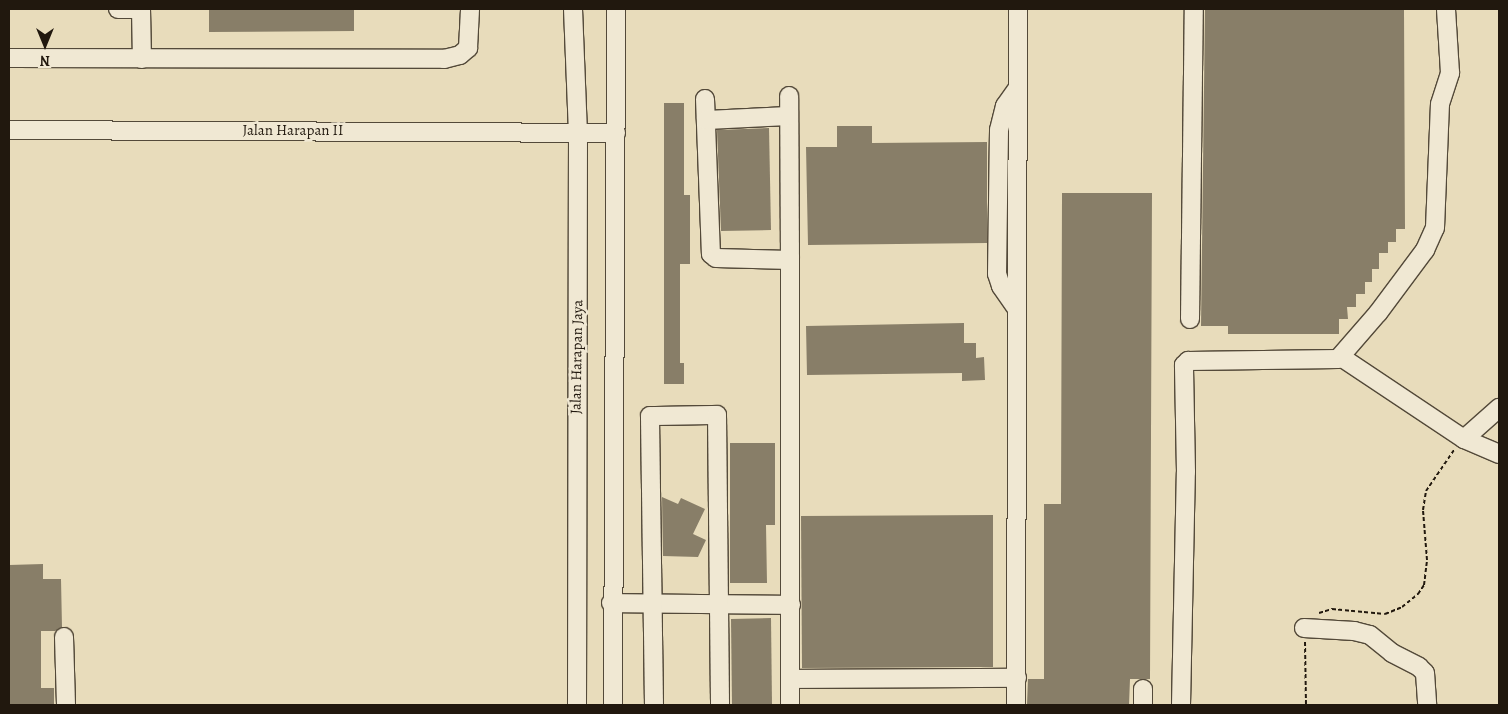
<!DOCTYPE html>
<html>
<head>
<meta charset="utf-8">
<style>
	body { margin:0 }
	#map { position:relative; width:1508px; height:714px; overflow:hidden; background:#e8dcbb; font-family:Alegreya,serif }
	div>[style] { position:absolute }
	.building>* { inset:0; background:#887e68 }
	.path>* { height:2px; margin-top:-1px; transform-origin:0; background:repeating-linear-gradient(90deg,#21180e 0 4px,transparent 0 6.5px) }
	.roads { filter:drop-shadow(1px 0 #534939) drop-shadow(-1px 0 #534939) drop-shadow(0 1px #534939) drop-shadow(0 -1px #534939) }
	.minor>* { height:18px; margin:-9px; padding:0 9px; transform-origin:9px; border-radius:9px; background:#f0e8d3 }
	span { translate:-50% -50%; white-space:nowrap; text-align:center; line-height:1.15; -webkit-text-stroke:5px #f0e8d3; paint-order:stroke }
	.street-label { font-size:15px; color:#21180e }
	.frame { position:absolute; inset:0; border:10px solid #21180e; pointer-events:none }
	.north { position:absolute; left:20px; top:20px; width:50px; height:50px; -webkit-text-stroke:4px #f0e8d3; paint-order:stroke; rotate:180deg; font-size:14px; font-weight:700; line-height:20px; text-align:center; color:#21180e }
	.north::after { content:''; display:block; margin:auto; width:18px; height:22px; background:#21180e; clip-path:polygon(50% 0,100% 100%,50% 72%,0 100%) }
</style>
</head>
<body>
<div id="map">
	<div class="building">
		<i style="clip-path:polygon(209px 9px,354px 9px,354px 31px,209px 32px)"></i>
		<i style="clip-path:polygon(1205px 9px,1404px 9px,1405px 229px,1396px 229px,1396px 242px,1388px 242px,1388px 253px,1379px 253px,1379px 269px,1372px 269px,1372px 282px,1365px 282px,1365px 294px,1356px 294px,1356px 307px,1347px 307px,1348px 319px,1339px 319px,1339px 334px,1228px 334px,1228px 326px,1201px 326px)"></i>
		<i style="clip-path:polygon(664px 103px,684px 103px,684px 195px,690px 195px,690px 264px,680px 264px,680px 363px,684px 363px,684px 384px,664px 384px)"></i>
		<i style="clip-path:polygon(837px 126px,872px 126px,872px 143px,987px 142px,987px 243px,808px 245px,806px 147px,837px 147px)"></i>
		<i style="clip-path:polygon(769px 128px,771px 230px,721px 231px,717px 130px)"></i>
		<i style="clip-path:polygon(1062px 193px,1152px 193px,1150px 679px,1130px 679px,1129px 705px,1027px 705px,1028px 679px,1044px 679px,1044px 504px,1061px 504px)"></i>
		<i style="clip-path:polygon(964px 323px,964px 343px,976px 343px,976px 358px,984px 357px,985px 380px,962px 381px,962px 373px,807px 375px,806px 326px)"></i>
		<i style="clip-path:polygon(730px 443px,775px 443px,775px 525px,766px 525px,767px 583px,730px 583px)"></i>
		<i style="clip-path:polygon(662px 497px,678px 504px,681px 498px,705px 509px,693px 534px,706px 540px,698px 557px,663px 556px)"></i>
		<i style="clip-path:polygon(993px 515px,993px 667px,802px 668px,801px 516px)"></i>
		<i style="clip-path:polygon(43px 564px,43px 579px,61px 579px,62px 627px,55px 631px,41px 631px,41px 688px,54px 688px,54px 705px,9px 705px,9px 565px)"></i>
		<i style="clip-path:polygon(771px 618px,772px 705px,732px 705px,731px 619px)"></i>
	</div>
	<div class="path">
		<i style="left:1319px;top:613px;width:14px;rotate:-17deg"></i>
		<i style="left:1332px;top:609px;width:53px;rotate:5.4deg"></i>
		<i style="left:1385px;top:614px;width:18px;rotate:-22deg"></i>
		<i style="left:1402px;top:607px;width:21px;rotate:-39deg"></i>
		<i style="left:1418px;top:594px;width:11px;rotate:-56deg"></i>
		<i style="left:1424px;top:585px;width:25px;rotate:-83deg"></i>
		<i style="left:1427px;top:560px;width:50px;rotate:-94.6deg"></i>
		<i style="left:1423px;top:510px;width:19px;rotate:-81deg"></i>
		<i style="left:1426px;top:491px;width:50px;rotate:-55.7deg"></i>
		<i style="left:1305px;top:642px;width:63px;rotate:89.1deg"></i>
	</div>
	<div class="roads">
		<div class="minor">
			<i style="left:118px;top:9px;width:23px"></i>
			<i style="left:141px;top:9px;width:50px;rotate:88.9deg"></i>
			<i style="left:573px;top:9px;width:123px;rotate:87.7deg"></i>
			<i style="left:578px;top:132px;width:573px;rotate:90.1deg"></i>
			<i style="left:9px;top:58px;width:435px;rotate:0.1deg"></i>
			<i style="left:444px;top:59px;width:16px;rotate:-14deg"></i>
			<i style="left:460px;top:55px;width:11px;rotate:-41deg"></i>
			<i style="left:468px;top:48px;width:39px;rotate:-87deg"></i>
			<i style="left:705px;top:99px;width:155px;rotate:87.8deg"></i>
			<i style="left:711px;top:254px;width:6px;rotate:39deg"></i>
			<i style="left:716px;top:258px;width:74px;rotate:1.5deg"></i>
			<i style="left:790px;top:260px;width:164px;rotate:-90.3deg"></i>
			<i style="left:706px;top:120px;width:83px;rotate:-2.8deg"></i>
			<i style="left:9px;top:130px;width:607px;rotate:0.28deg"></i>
			<i style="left:1017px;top:309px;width:28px;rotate:-125deg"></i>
			<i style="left:1001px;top:286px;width:13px;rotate:-108deg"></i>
			<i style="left:997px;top:274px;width:144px;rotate:-89.2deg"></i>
			<i style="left:999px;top:130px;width:25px;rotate:-76deg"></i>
			<i style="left:1005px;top:106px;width:21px;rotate:-55deg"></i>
			<i style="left:1190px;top:319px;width:310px;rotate:-89.3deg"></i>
			<i style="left:1341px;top:357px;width:148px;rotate:33.7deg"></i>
			<i style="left:1464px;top:439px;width:38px;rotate:23deg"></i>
			<i style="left:1464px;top:439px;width:47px;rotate:-41.5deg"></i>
			<i style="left:611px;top:603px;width:180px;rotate:0.6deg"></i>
			<i style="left:1304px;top:628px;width:50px;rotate:3.4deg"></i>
			<i style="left:1354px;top:631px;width:16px;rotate:14deg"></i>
			<i style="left:1370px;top:635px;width:28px;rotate:39deg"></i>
			<i style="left:1392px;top:653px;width:30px;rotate:27deg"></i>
			<i style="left:1419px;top:667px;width:8px;rotate:45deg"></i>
			<i style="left:1425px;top:673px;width:32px;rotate:86deg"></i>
			<i style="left:64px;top:637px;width:68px;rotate:88.3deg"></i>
			<i style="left:791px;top:679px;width:226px;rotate:-0.3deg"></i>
			<i style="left:613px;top:705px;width:696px;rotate:-89.75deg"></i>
			<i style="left:654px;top:705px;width:289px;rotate:-90.8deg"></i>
			<i style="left:650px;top:416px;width:67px;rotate:-0.9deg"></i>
			<i style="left:717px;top:415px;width:290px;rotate:89.4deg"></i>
			<i style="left:790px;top:705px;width:445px;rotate:-90deg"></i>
			<i style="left:1016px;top:705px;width:696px;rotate:-89.84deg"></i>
			<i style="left:1143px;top:705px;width:16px;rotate:-90deg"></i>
			<i style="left:1181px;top:705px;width:233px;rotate:-88.8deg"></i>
			<i style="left:1186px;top:472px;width:107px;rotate:-91.1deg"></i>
			<i style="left:1184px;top:365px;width:6px;rotate:-45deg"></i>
			<i style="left:1188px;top:361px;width:150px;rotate:-0.8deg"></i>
			<i style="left:1338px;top:359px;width:61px;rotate:-49deg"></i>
			<i style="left:1378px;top:313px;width:79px;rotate:-53.3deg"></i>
			<i style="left:1425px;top:250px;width:24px;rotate:-66deg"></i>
			<i style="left:1435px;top:228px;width:124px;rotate:-87.7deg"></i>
			<i style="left:1440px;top:104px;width:33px;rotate:-72deg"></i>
			<i style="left:1450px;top:73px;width:64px;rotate:-93.6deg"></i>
		</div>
	</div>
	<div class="street-label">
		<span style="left:293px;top:131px">Jalan Harapan II</span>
		<span style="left:577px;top:357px;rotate:-89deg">Jalan Harapan Jaya</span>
	</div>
	<div class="frame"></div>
	<div class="north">N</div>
</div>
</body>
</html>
